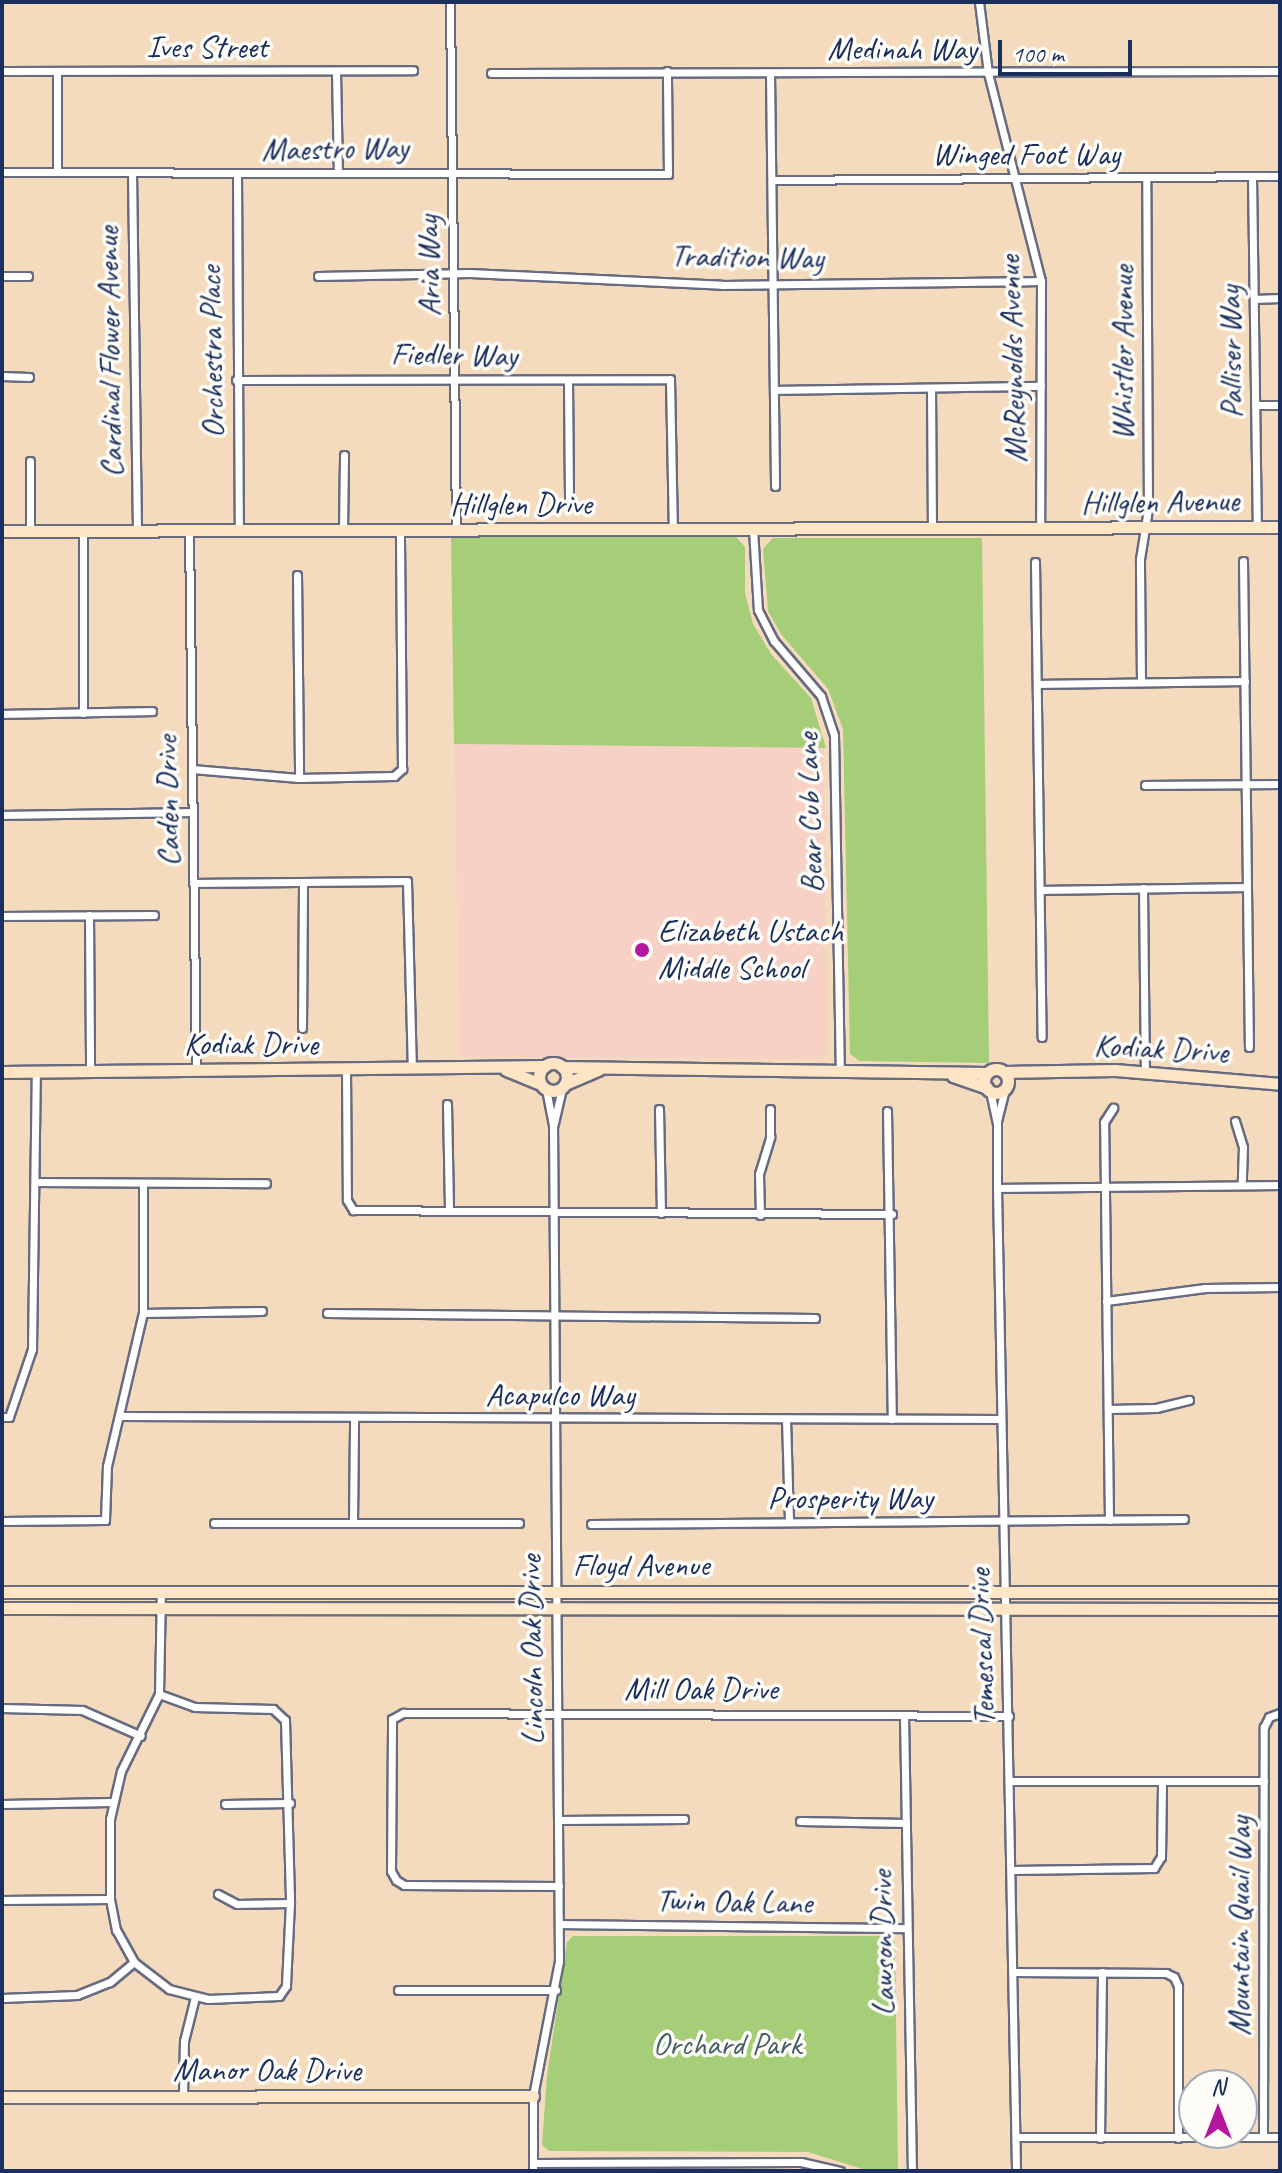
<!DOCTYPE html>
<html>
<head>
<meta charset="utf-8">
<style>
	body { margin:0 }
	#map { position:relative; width:1282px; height:2173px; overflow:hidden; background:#f4dbbe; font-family:Caveat,sans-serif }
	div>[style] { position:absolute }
	.built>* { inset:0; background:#f7d1c6 }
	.green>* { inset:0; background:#a6ce78 }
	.roads { filter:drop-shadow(2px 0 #676b80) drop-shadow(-2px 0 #676b80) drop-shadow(0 2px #676b80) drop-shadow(0 -2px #676b80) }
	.street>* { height:7px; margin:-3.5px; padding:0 3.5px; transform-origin:3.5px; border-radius:3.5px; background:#fff }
	.secondary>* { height:11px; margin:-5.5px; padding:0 5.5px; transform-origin:5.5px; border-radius:5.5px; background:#fee5c5 }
	.secondary>.ring { margin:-5.5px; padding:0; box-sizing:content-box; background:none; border:11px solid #fee5c5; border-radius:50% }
	.dots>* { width:22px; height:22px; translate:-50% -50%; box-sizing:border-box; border:4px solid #fdfcf7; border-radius:50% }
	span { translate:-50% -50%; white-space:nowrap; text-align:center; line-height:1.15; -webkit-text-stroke:7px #fdfcf7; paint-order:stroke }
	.street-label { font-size:32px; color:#1b2f5e }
	.poi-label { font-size:32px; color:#1b2f5e }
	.left { translate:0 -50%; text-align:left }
	.park-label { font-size:32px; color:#455f66 }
	.frame { position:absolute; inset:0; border:4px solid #1b2f5e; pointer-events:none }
	.north { position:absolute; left:1178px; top:2069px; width:80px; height:80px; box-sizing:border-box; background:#fdfcf7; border:2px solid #a3aaba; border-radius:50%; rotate:0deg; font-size:22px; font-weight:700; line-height:32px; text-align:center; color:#1b2f5e }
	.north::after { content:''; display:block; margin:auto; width:28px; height:36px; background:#b5179e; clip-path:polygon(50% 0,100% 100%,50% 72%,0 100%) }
	.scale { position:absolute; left:998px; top:40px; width:134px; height:36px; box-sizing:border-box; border:4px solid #1b2f5e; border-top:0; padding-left:10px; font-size:24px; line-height:28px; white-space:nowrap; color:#1b2f5e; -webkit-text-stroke:6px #fdfcf7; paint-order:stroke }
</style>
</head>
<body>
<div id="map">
	<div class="built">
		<i style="clip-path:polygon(454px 744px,824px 748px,828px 1053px,823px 1059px,460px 1057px)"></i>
	</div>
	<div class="green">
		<i style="clip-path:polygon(451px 535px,735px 536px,745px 547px,745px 593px,753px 624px,771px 654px,811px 698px,826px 748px,454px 744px)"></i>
		<i style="clip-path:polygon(773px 538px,982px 538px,989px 1063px,859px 1061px,850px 1054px,843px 729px,828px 689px,781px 634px,768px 611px,763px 549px)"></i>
		<i style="clip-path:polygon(573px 1936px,889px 1936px,895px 1942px,898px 2171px,869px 2171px,808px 2152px,549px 2151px,542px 2145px,547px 2075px,567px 1942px)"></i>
	</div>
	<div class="roads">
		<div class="street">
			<i style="left:450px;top:2px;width:528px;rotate:89.35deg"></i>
			<i style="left:979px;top:2px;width:72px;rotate:82.8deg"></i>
			<i style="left:988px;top:73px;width:215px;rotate:75.7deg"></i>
			<i style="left:1041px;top:281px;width:248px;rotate:90.2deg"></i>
			<i style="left:2px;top:71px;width:411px;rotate:-0.1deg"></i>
			<i style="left:336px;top:71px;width:101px;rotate:88.9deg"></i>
			<i style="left:491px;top:73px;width:789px;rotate:-0.15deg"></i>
			<i style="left:770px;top:73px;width:413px;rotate:89.3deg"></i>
			<i style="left:2px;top:172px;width:666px;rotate:0.17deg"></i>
			<i style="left:668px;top:174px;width:103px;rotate:-90.6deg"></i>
			<i style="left:57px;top:172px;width:101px;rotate:-90deg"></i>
			<i style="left:132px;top:173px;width:358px;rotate:89.2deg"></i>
			<i style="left:237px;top:174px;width:357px;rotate:89.7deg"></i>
			<i style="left:1252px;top:177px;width:350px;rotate:89.2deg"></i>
			<i style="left:772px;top:180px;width:508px;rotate:-0.45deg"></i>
			<i style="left:2px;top:276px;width:26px"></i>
			<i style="left:318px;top:276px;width:152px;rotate:-1.1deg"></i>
			<i style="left:470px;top:273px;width:252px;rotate:2.7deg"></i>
			<i style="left:722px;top:285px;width:319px;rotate:-0.7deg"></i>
			<i style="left:1254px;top:299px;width:26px;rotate:-2deg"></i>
			<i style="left:2px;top:376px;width:27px;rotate:2deg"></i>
			<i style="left:236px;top:380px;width:434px;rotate:-0.1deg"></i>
			<i style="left:670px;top:379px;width:151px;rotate:88.9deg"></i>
			<i style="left:568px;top:381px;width:118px;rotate:89.5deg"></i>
			<i style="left:931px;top:388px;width:141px;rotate:89.6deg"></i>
			<i style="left:775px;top:390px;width:266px;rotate:-0.9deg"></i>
			<i style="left:1255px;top:405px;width:25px"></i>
			<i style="left:30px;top:461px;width:70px;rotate:90deg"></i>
			<i style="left:753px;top:529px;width:81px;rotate:86.5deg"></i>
			<i style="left:758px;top:610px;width:35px;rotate:63deg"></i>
			<i style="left:774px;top:641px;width:72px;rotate:49.5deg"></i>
			<i style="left:821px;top:696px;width:41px;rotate:71.6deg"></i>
			<i style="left:834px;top:735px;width:334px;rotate:89deg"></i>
			<i style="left:343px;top:530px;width:75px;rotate:-89.2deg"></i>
			<i style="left:189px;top:531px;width:540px;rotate:89.26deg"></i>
			<i style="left:1243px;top:561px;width:486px;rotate:89.3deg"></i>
			<i style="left:1035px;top:562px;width:475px;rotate:89.2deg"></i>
			<i style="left:297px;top:575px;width:203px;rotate:89.4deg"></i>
			<i style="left:1141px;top:682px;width:123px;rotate:-90.5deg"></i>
			<i style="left:1140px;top:559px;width:51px;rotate:-80.9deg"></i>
			<i style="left:1148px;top:509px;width:332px;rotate:-90.3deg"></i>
			<i style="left:1037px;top:684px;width:208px;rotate:-0.8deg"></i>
			<i style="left:83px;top:713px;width:182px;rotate:-90deg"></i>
			<i style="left:2px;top:714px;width:150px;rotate:-1.1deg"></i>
			<i style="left:192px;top:769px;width:107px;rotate:4.8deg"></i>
			<i style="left:299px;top:778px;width:95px;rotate:-1.2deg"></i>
			<i style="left:394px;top:776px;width:11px;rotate:-41deg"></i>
			<i style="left:402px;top:769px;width:239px;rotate:-90.5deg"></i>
			<i style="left:1145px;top:785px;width:135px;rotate:-0.4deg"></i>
			<i style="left:2px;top:815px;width:190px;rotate:-0.9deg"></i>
			<i style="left:193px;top:883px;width:214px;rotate:-0.5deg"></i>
			<i style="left:407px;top:881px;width:188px;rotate:88.5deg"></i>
			<i style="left:1143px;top:888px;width:183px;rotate:89.4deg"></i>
			<i style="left:1040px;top:890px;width:207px;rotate:-0.8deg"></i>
			<i style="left:89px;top:915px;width:156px;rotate:89.6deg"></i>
			<i style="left:2px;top:916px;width:152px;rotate:-0.4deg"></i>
			<i style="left:302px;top:1028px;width:146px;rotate:-89.6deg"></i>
			<i style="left:346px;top:1070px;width:130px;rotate:89.6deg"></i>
			<i style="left:347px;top:1200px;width:12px;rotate:59deg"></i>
			<i style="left:353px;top:1210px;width:539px;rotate:0.43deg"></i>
			<i style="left:1005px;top:1089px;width:34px;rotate:104deg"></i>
			<i style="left:997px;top:1122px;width:66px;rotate:90deg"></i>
			<i style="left:997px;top:1188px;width:983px;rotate:88.89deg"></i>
			<i style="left:990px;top:1091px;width:30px;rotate:78deg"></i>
			<i style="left:447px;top:1104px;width:107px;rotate:88.9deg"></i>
			<i style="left:659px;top:1109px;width:104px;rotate:88.9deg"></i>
			<i style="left:887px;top:1111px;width:308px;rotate:89.1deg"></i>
			<i style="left:1235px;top:1121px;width:27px;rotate:73deg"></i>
			<i style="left:1243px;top:1147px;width:38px;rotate:92deg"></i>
			<i style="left:554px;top:1123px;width:36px;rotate:-77deg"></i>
			<i style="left:37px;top:1182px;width:229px;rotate:0.3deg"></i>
			<i style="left:997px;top:1188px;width:283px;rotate:-0.6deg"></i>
			<i style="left:760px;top:1215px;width:41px;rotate:-91.4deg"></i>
			<i style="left:759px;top:1174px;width:39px;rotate:-73deg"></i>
			<i style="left:770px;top:1137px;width:28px;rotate:-90deg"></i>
			<i style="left:1106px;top:1301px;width:100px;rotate:-7.5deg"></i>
			<i style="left:1205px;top:1288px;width:75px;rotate:-0.8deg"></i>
			<i style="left:143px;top:1313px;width:119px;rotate:-1deg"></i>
			<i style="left:327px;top:1313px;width:488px;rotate:0.6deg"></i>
			<i style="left:1108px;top:1409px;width:48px;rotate:-1.2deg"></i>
			<i style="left:1156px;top:1408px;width:34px;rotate:-14deg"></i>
			<i style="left:120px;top:1416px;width:881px;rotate:0.2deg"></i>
			<i style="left:2px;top:1417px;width:7px"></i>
			<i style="left:9px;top:1417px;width:72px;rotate:-71.3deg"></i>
			<i style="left:32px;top:1349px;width:277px;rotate:-89.2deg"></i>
			<i style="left:786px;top:1419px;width:103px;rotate:88.3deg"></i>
			<i style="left:1109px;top:1520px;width:398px;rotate:-90.7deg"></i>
			<i style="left:1104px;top:1122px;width:17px;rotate:-57deg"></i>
			<i style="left:2px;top:1521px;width:103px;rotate:-0.6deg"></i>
			<i style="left:105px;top:1520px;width:54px;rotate:-87.9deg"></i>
			<i style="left:107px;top:1466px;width:157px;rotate:-76.8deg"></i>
			<i style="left:143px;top:1313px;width:130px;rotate:-90deg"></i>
			<i style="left:214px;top:1523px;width:305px"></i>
			<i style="left:353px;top:1523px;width:104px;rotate:-89.4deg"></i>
			<i style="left:591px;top:1524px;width:593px;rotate:-0.48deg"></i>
			<i style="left:159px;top:1694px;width:38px;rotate:20deg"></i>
			<i style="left:195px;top:1707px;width:78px;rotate:1.5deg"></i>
			<i style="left:273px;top:1709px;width:16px;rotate:43deg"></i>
			<i style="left:285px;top:1720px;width:183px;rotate:88.4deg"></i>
			<i style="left:290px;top:1903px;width:83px;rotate:92.8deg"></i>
			<i style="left:286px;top:1986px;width:12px;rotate:125deg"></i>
			<i style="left:279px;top:1996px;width:71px;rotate:177.6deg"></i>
			<i style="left:208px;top:1999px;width:40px;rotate:-165.6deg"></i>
			<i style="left:169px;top:1989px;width:44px;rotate:-142.4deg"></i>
			<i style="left:134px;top:1962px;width:37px;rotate:-119deg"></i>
			<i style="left:116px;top:1930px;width:32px;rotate:-101deg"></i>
			<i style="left:110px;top:1899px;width:80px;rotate:-90deg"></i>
			<i style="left:110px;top:1819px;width:49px;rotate:-77.1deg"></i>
			<i style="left:121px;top:1771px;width:86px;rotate:-63.7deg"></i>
			<i style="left:159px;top:1694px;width:102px;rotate:-88.9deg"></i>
			<i style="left:2px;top:1708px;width:80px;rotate:1.4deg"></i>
			<i style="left:82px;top:1710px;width:64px;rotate:23.8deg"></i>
			<i style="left:904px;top:1715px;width:456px;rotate:89deg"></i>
			<i style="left:1010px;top:1781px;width:254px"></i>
			<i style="left:2px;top:1804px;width:110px;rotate:-1deg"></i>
			<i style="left:225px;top:1804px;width:65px;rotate:-0.9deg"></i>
			<i style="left:559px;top:1820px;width:125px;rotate:-0.5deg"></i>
			<i style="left:800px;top:1821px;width:106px;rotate:1.1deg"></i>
			<i style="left:1012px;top:1870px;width:142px;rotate:-0.8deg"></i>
			<i style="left:1154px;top:1868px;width:13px;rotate:-58deg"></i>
			<i style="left:1161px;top:1857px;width:76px;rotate:-89.2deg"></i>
			<i style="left:559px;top:1886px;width:155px;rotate:-179.6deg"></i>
			<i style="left:404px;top:1885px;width:9px;rotate:-148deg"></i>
			<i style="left:396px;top:1880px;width:10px;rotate:-119deg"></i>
			<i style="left:391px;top:1871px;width:152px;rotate:-89.6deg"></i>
			<i style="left:392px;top:1719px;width:13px;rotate:-29deg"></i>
			<i style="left:403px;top:1713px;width:606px;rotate:0.28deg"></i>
			<i style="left:218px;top:1894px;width:21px;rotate:28deg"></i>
			<i style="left:237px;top:1904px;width:53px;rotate:-1.1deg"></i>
			<i style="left:2px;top:1900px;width:108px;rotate:-0.5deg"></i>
			<i style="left:559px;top:1924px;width:348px;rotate:0.7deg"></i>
			<i style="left:1013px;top:1972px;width:153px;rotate:0.4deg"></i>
			<i style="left:1166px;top:1973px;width:9px;rotate:27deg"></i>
			<i style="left:1174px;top:1977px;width:10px;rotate:66deg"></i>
			<i style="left:1178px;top:1986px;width:152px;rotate:90deg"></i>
			<i style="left:398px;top:1990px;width:158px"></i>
			<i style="left:2px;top:1998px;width:75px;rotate:-2.3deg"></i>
			<i style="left:77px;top:1995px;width:35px;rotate:-22deg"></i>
			<i style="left:110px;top:1982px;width:31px;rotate:-40deg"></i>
			<i style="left:183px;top:2096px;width:55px;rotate:-89deg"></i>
			<i style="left:184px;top:2041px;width:45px;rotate:-76deg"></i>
			<i style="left:1016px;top:2137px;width:264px"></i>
			<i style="left:1263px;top:2137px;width:410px;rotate:-89.9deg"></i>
			<i style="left:1264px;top:1727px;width:11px;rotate:-63deg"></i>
			<i style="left:1269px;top:1717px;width:12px;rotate:-20deg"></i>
			<i style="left:1100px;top:2138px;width:166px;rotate:-89.3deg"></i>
			<i style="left:533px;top:2163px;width:268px;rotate:-0.2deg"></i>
			<i style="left:801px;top:2162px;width:40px;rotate:13deg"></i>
			<i style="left:533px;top:2171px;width:75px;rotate:-90deg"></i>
			<i style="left:533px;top:2096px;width:137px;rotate:-79.1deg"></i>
			<i style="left:559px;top:1961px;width:836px;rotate:-90.41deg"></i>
			<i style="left:553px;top:1125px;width:36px;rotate:-101deg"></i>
		</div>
		<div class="secondary">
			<i style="left:2px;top:531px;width:1278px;rotate:-0.18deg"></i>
			<i class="ring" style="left:539px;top:1063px;width:17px;height:17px"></i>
			<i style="left:562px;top:1067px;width:425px;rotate:0.8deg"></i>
			<i class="ring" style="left:984px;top:1069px;width:13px;height:13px"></i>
			<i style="left:506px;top:1070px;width:37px;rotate:22deg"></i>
			<i style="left:2px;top:1072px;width:543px;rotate:-0.63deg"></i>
			<i style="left:1005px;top:1072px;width:110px;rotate:-1deg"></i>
			<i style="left:1115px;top:1070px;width:166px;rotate:4.8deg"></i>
			<i style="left:953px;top:1076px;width:36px;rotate:19deg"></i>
			<i style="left:565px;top:1084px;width:36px;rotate:-23deg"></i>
			<i style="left:2px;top:1592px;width:1278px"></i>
			<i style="left:2px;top:1608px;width:1278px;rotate:0.04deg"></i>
			<i style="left:2px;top:2097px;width:531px;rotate:-0.11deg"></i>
		</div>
	</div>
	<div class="dots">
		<i style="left:642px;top:950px;background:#b5179e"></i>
	</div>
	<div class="street-label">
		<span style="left:207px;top:47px">Ives Street</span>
		<span style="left:902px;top:49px">Medinah Way</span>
		<span style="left:335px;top:149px;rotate:-1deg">Maestro Way</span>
		<span style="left:1026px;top:154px">Winged Foot Way</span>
		<span style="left:747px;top:257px;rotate:1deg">Tradition Way</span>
		<span style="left:429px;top:266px;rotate:-91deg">Aria Way</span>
		<span style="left:110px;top:352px;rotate:-91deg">Cardinal Flower Avenue</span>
		<span style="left:212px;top:352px;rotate:-91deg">Orchestra Place</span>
		<span style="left:1231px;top:352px;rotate:-91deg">Palliser Way</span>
		<span style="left:1123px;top:353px;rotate:-90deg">Whistler Avenue</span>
		<span style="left:454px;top:355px;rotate:1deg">Fiedler Way</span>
		<span style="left:1013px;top:359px;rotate:-92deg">McReynolds Avenue</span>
		<span style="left:1160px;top:502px;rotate:-1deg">Hillglen Avenue</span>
		<span style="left:521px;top:504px">Hillglen Drive</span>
		<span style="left:168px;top:801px;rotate:-91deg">Caden Drive</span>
		<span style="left:810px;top:813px;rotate:-92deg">Bear Cub Lane</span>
		<span style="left:251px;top:1044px">Kodiak Drive</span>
		<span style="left:1161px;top:1049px;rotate:3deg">Kodiak Drive</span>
		<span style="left:560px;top:1395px">Acapulco Way</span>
		<span style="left:850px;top:1498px">Prosperity Way</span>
		<span style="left:641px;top:1565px">Floyd Avenue</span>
		<span style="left:982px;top:1647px;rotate:-92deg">Temescal Drive</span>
		<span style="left:532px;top:1650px;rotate:-91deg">Lincoln Oak Drive</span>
		<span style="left:701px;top:1689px">Mill Oak Drive</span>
		<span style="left:734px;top:1902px;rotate:1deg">Twin Oak Lane</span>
		<span style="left:1240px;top:1926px;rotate:-90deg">Mountain Quail Way</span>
		<span style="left:883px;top:1943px;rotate:-91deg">Lawson Drive</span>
		<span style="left:267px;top:2070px">Manor Oak Drive</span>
	</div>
	<div class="poi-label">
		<span class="left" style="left:658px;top:950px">Elizabeth Ustach<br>Middle School</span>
	</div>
	<div class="park-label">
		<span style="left:727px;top:2044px">Orchard Park</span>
	</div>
	<div class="frame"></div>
	<div class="north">N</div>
	<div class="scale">100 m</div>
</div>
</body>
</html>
